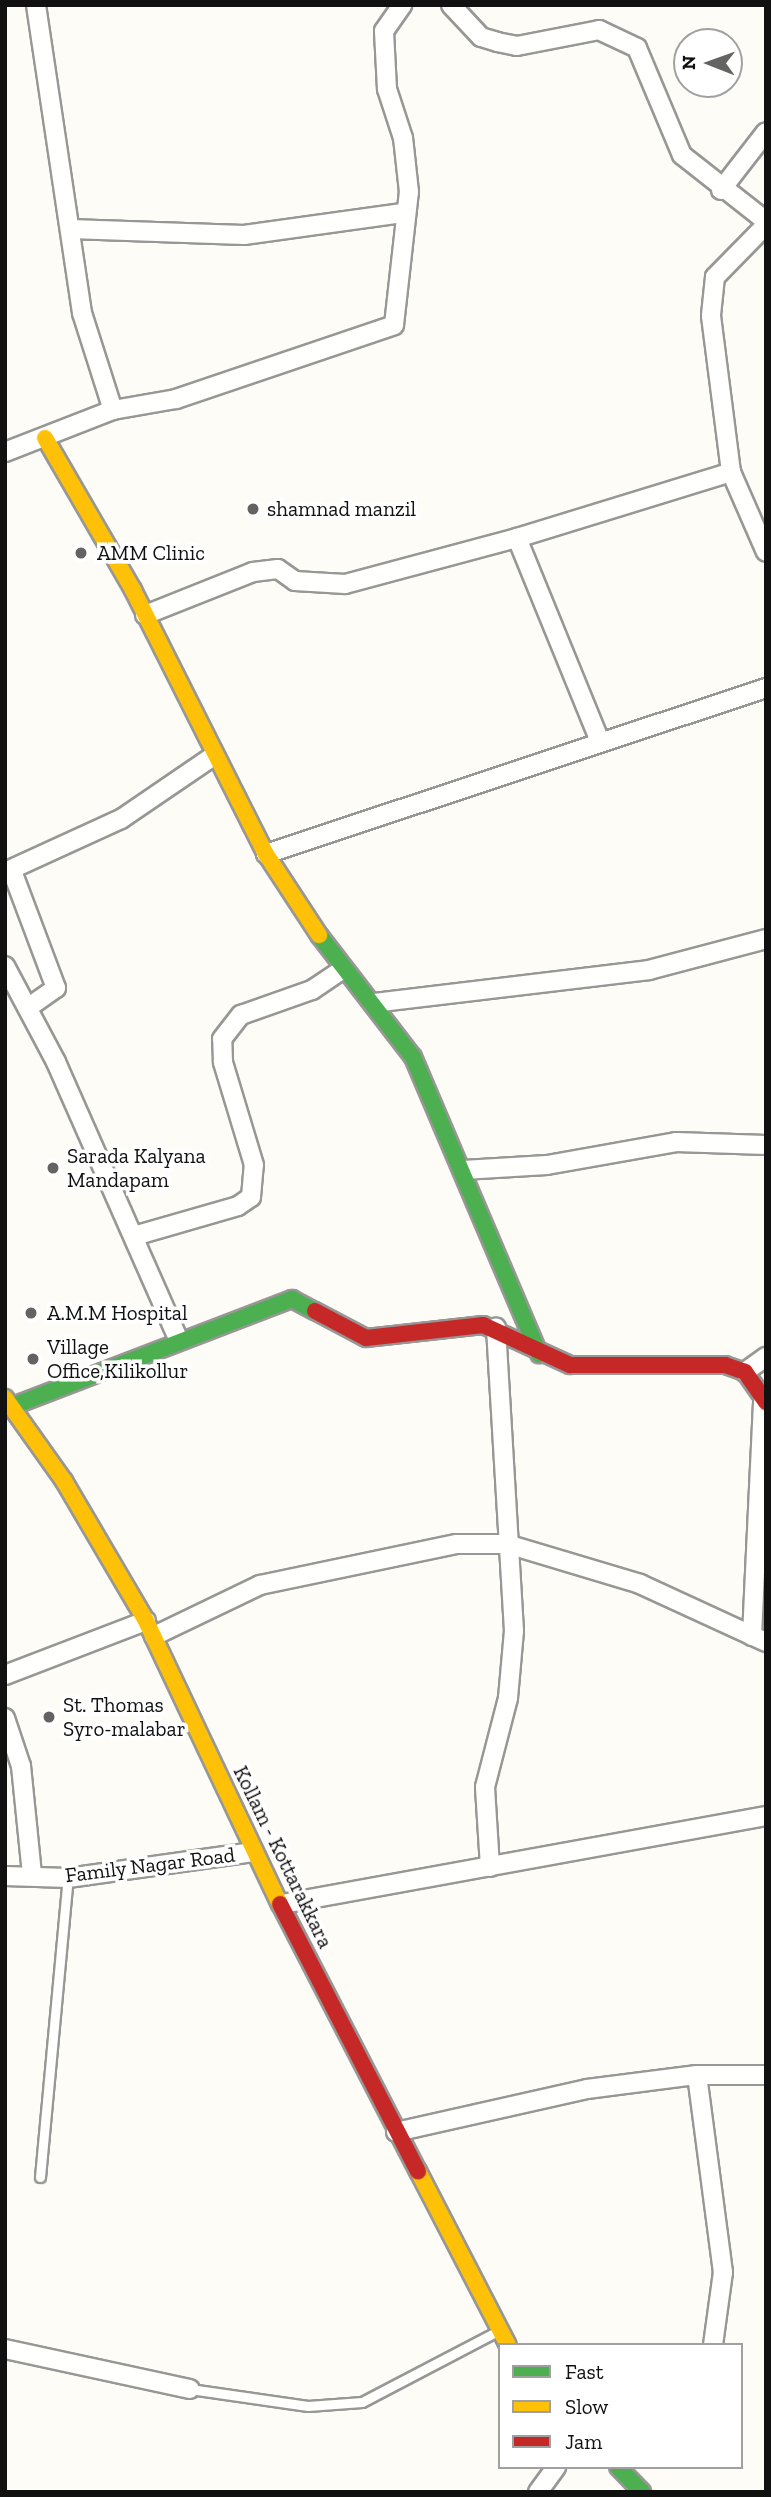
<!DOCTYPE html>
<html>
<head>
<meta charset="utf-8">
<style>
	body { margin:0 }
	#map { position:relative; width:771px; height:2497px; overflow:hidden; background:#fdfcf7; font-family:"Zilla Slab",serif }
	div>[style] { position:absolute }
	.roads { filter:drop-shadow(2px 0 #979795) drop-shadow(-2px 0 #979795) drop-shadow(0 2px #979795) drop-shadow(0 -2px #979795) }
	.lane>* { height:9px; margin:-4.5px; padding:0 4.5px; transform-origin:4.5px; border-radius:4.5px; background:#fffffe }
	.street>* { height:18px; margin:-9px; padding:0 9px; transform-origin:9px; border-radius:9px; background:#fffffe }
	.fast>* { height:16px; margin:-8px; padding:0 8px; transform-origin:8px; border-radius:8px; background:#4caf50 }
	.slow>* { height:16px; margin:-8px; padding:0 8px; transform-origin:8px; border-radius:8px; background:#ffc107 }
	.jam>* { height:16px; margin:-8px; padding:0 8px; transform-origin:8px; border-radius:8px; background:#c62828 }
	.dots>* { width:19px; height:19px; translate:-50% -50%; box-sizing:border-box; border:4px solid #fff; border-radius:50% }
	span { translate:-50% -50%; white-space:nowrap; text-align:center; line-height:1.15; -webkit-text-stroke:7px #fff; paint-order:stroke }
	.poi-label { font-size:21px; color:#111 }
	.left { translate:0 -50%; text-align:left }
	.street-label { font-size:21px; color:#111 }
	.frame { position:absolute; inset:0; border:7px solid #111; pointer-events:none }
	.legend { position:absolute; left:498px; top:2343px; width:245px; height:126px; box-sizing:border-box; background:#fff; border:2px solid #a0a0a0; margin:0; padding:9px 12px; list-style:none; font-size:21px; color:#111 }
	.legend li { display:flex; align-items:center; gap:14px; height:35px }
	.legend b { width:35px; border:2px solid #a0a0a0 }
	.north { position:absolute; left:673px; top:28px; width:70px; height:70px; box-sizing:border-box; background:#fff; border:2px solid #a0a0a0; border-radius:50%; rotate:271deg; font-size:19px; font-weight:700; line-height:28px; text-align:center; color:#111 }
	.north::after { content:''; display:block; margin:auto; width:24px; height:32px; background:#646362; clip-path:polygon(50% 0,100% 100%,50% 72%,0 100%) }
</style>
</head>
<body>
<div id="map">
	<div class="roads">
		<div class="lane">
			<i style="left:40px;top:2177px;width:300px;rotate:-84.7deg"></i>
			<i style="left:190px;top:2389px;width:119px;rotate:8.2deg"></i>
			<i style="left:308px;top:2406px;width:54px;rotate:-4.2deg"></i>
			<i style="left:362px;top:2402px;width:153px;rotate:-27.6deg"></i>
		</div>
		<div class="street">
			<i style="left:36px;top:5px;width:311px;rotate:81.5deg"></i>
			<i style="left:82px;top:313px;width:102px;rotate:72.3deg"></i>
			<i style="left:451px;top:5px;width:44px;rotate:46.8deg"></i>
			<i style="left:481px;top:37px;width:17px;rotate:17deg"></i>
			<i style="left:497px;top:42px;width:20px;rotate:11deg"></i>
			<i style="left:517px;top:46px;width:84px;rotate:-11deg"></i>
			<i style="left:599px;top:30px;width:42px;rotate:25.3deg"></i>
			<i style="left:637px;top:48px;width:116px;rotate:67.2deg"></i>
			<i style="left:682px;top:155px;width:107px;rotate:38.2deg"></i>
			<i style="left:721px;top:190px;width:73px;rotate:-52.2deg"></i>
			<i style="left:766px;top:225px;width:73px;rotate:134.4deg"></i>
			<i style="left:715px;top:277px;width:39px;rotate:96deg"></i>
			<i style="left:711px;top:316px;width:157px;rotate:82.7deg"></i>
			<i style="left:731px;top:472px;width:87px;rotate:66.4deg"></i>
			<i style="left:70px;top:229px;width:174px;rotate:2deg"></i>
			<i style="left:244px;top:235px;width:160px;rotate:-7.9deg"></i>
			<i style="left:5px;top:452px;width:116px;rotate:-21.3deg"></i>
			<i style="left:113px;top:410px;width:64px;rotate:-9.9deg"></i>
			<i style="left:176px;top:399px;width:230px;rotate:-18.7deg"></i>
			<i style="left:394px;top:325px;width:134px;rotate:-83.6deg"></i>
			<i style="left:409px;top:192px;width:54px;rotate:-96.3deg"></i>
			<i style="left:403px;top:138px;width:52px;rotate:-108.1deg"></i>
			<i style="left:387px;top:89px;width:58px;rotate:-93deg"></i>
			<i style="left:384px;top:31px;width:32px;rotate:-55deg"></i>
			<i style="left:517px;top:538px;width:224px;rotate:-17.1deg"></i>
			<i style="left:145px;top:615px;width:116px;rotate:-21.7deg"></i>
			<i style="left:253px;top:572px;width:25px;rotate:-7deg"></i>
			<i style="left:278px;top:569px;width:21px;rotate:35deg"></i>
			<i style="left:295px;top:581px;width:50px;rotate:3.4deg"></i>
			<i style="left:345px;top:584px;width:178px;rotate:-15deg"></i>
			<i style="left:517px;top:538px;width:219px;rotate:67.8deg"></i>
			<i style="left:266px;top:854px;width:527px;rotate:-18.37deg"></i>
			<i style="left:12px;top:871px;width:125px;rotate:69.4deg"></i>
			<i style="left:56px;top:988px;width:29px;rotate:145deg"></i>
			<i style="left:5px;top:872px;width:128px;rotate:-24.6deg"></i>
			<i style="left:121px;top:819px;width:110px;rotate:-34.3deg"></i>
			<i style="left:5px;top:966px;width:109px;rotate:62deg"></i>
			<i style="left:56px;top:1062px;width:303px;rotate:66.2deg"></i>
			<i style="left:373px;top:1003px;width:278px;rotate:-6.8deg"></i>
			<i style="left:649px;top:970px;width:121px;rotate:-14.8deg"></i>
			<i style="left:463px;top:1170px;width:84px;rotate:-3.4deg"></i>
			<i style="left:547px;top:1165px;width:131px;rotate:-10.1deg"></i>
			<i style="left:676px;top:1142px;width:90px;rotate:1.9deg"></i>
			<i style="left:134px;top:1236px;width:108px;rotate:-16.1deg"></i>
			<i style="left:238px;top:1206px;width:16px;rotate:-35deg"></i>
			<i style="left:251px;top:1197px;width:32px;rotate:-85deg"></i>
			<i style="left:254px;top:1165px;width:108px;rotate:-106.8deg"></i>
			<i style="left:223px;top:1062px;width:23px;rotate:-92deg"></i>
			<i style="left:222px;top:1039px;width:31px;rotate:-52deg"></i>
			<i style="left:241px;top:1015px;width:75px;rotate:-19.4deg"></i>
			<i style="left:312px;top:990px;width:36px;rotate:-34deg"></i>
			<i style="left:745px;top:1372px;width:26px;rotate:-36deg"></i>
			<i style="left:154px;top:1636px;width:118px;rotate:-25.7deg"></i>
			<i style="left:260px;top:1585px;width:201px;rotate:-11.8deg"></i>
			<i style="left:457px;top:1544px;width:50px"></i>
			<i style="left:507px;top:1544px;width:139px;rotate:16.7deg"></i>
			<i style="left:640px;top:1584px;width:139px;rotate:24.7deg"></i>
			<i style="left:752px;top:1636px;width:234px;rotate:-87.3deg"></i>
			<i style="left:5px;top:1675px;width:151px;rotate:-21deg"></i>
			<i style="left:5px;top:1718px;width:51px;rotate:71.6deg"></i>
			<i style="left:21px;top:1766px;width:110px;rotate:84.2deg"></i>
			<i style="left:490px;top:1867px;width:80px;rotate:-93.6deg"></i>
			<i style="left:485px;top:1787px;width:92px;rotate:-75.5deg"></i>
			<i style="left:508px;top:1698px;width:67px;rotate:-84.9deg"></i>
			<i style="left:514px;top:1631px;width:304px;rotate:-93.4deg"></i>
			<i style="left:5px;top:1876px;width:63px;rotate:1.8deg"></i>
			<i style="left:68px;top:1878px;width:187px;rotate:-8deg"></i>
			<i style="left:282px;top:1904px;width:492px;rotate:-10.3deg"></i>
			<i style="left:697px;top:2075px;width:199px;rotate:82.5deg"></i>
			<i style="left:723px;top:2272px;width:74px;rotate:97.8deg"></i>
			<i style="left:396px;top:2132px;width:196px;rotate:-12.7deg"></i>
			<i style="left:587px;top:2089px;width:111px;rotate:-7.3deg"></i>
			<i style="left:697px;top:2075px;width:69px"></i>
			<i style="left:5px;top:2349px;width:189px;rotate:12.2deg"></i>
			<i style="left:538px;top:2492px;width:31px;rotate:-54deg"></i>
		</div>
		<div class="fast">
			<i style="left:319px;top:935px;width:154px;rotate:52.4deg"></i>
			<i style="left:413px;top:1057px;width:323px;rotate:67deg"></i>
			<i style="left:13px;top:1406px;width:299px;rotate:-21deg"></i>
			<i style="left:292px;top:1299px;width:26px;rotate:28deg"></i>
			<i style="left:618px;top:2467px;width:35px;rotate:46deg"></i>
		</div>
		<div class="slow">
			<i style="left:45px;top:438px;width:176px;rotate:59.9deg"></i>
			<i style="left:133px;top:590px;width:296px;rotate:63.3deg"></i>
			<i style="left:266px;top:854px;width:97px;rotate:56.8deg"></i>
			<i style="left:5px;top:1398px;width:102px;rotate:54.6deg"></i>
			<i style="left:64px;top:1481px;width:162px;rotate:59.6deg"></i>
			<i style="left:146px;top:1621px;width:313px;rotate:64.7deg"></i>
			<i style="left:418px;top:2171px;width:196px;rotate:62.7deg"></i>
		</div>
		<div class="jam">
			<i style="left:315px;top:1311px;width:58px;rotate:27.9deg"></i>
			<i style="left:366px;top:1338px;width:118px;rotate:-6.3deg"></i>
			<i style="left:483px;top:1325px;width:96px;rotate:24.7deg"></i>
			<i style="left:570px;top:1365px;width:155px"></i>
			<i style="left:725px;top:1365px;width:21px;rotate:19deg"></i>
			<i style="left:745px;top:1372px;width:37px;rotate:55deg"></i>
			<i style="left:280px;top:1904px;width:301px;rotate:62.7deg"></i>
		</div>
	</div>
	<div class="dots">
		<i style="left:253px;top:509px;background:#646362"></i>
		<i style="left:81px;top:553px;background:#646362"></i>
		<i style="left:53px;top:1168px;background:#646362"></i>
		<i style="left:31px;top:1313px;background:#646362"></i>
		<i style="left:33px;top:1359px;background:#646362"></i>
		<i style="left:49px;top:1717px;background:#646362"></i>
	</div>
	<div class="poi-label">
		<span class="left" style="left:267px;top:509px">shamnad manzil</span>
		<span class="left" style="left:97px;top:553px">AMM Clinic</span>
		<span class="left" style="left:67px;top:1168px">Sarada Kalyana<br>Mandapam</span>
		<span class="left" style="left:47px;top:1313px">A.M.M Hospital</span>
		<span class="left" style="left:47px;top:1359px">Village<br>Office,Kilikollur</span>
		<span class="left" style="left:63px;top:1717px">St. Thomas<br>Syro-malabar</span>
	</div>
	<div class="street-label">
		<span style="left:283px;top:1857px;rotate:64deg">Kollam - Kottarakkara</span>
		<span style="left:150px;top:1865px;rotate:-7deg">Family Nagar Road</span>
	</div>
	<div class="frame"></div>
	<ul class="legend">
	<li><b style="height:9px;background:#4caf50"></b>Fast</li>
	<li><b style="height:9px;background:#ffc107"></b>Slow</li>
	<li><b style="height:9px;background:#c62828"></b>Jam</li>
	</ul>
	<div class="north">N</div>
</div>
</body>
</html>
